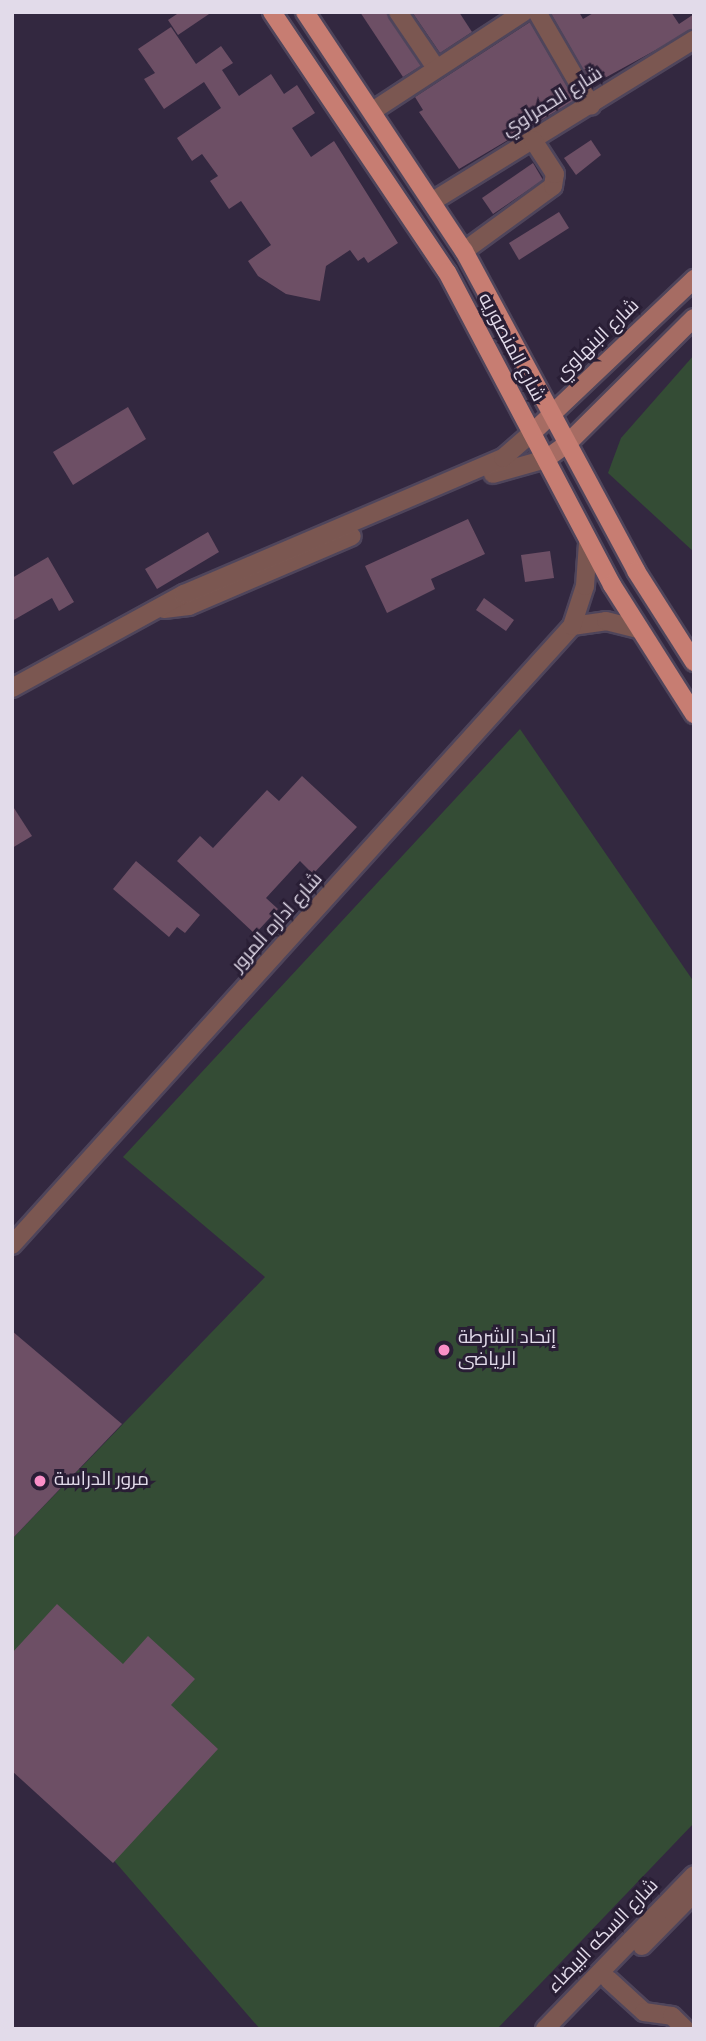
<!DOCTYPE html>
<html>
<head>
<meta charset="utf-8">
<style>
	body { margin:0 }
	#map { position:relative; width:706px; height:2041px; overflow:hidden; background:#332840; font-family:Overpass,Cairo,sans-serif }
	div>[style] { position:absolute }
	.green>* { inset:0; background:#344c35 }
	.building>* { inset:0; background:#6d4f65 }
	.roads { filter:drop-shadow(2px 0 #4f455b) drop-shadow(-2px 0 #4f455b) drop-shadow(0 2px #4f455b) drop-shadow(0 -2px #4f455b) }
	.minor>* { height:18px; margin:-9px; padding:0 9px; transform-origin:9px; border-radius:9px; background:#7b5751 }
	.tertiary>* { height:18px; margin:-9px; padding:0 9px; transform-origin:9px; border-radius:9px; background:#7b5751 }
	.secondary>* { height:18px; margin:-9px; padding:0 9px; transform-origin:9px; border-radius:9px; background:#a66c63 }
	.primary>* { height:18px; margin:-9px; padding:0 9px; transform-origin:9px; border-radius:9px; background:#c77d72 }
	.dots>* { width:19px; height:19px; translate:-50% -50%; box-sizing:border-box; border:4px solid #291e35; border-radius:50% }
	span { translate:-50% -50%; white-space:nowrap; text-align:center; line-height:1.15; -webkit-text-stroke:6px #291e35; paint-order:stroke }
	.street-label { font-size:19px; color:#e2dbea }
	.poi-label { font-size:19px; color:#e2dbea }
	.left { translate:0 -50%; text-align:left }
	.frame { position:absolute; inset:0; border:14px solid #e2dbea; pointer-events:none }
</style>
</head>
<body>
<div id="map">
	<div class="green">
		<i style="clip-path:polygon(694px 355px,694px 552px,608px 473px,621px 438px)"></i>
		<i style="clip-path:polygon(520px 729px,694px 982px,694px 1823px,497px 2029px,260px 2029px,12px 1743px,12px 1539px,265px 1277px,123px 1157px)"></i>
	</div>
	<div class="building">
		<i style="clip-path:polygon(180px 12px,212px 12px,178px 35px,168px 20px)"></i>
		<i style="clip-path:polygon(360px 12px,387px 12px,421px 66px,403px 77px)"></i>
		<i style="clip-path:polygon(412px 12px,459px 12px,472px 32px,440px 53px)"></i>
		<i style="clip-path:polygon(550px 12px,579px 12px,583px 19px,595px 12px,671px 12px,679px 24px,694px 14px,694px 29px,592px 85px)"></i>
		<i style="clip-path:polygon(530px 22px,575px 100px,459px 169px,419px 112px,423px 110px,415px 97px)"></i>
		<i style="clip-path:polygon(171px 27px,196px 64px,221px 46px,233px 63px,222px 70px,239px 96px,271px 74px,284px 94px,297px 85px,315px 113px,292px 128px,311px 157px,334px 141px,398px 243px,368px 263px,364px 257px,358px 261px,350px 250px,326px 266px,320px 301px,286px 294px,258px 276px,248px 261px,271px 245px,241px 201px,229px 209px,210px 181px,218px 176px,202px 154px,192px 161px,177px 138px,221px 108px,204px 82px,164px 109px,144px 79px,155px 73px,138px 49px)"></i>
		<i style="clip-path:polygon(591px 140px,601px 155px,576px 175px,564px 158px)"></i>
		<i style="clip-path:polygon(533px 163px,543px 180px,493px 214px,482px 198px)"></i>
		<i style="clip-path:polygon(559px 212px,569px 228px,519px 260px,509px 243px)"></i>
		<i style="clip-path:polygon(128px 407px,146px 439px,73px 485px,53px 452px)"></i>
		<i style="clip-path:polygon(468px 519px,485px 554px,431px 579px,435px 589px,387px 613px,365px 566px)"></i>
		<i style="clip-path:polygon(208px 532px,219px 552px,157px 589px,145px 569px)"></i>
		<i style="clip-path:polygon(550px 551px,554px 578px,525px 582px,521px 555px)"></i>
		<i style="clip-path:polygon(48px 557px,74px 602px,59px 611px,52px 598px,12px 621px,12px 578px)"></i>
		<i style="clip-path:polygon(484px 598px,514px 620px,506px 631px,476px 610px)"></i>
		<i style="clip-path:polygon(302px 776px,357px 827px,313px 874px,300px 861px,266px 898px,278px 909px,255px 934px,177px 861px,200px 836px,213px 848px,267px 790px,279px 801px)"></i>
		<i style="clip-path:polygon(12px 805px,32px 836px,12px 848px)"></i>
		<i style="clip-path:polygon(136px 861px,200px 915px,185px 933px,177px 927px,169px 937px,113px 889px)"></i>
		<i style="clip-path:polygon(12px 1331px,122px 1424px,12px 1539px)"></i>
		<i style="clip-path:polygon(57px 1604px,123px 1664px,148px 1636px,195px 1679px,171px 1705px,218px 1749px,113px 1863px,12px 1771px,12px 1653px)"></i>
	</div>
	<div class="roads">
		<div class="minor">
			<i style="left:398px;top:12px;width:68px;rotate:55.8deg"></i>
			<i style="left:537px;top:12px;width:108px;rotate:59.9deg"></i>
			<i style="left:374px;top:110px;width:179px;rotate:-33.2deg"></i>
			<i style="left:433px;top:201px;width:307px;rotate:-31.7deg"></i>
			<i style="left:464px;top:251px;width:110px;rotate:-36.1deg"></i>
			<i style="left:553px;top:186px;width:12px;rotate:-81deg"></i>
			<i style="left:555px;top:174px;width:40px;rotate:-122.9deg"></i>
			<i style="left:493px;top:474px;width:55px;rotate:-15.8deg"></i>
			<i style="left:164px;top:609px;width:25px;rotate:-7deg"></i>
			<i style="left:189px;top:606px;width:177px;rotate:-23.2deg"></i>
			<i style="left:572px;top:626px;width:34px;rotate:-8deg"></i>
			<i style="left:606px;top:621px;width:33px;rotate:14deg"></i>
			<i style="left:12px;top:688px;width:196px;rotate:-28.7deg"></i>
			<i style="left:184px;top:594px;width:347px;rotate:-23.1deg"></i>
			<i style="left:503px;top:458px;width:38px;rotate:-41deg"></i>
			<i style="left:12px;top:1245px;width:835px;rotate:-47.86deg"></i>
			<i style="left:572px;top:626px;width:42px;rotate:-72deg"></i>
			<i style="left:585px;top:586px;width:43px;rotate:-86deg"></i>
			<i style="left:609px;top:1980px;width:47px;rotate:42.4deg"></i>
			<i style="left:644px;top:2012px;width:28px;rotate:8deg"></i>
			<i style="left:672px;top:2016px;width:18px;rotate:45deg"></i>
		</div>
		<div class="tertiary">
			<i style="left:642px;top:1946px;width:74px;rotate:-45.5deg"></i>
			<i style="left:545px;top:2029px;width:214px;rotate:-45.9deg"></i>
		</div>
		<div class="secondary">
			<i style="left:532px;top:433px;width:224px;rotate:-43.5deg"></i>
			<i style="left:546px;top:459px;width:29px;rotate:-36deg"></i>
			<i style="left:569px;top:442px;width:176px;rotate:-44.8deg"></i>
		</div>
		<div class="primary">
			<i style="left:272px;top:12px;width:313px;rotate:56.1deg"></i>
			<i style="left:447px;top:272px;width:354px;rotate:62.2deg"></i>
			<i style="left:612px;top:585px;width:153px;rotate:57.6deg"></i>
			<i style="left:305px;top:12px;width:287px;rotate:56.4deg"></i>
			<i style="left:464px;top:251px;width:363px;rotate:61.7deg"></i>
			<i style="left:636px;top:571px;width:108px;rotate:57.5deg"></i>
		</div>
	</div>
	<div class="dots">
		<i style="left:444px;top:1350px;background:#fa8fc8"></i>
		<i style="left:40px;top:1481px;background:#fa8fc8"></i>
	</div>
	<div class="street-label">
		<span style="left:553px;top:103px;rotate:-32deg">شارع الحمراوي</span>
		<span style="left:598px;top:341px;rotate:-44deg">شارع البنهاوي</span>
		<span style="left:510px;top:348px;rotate:62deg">شارع المنصوريه</span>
		<span style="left:278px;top:923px;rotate:-48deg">شارع اداره المرور</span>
		<span style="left:604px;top:1937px;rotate:-46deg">شارع السكه البيضاء</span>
	</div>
	<div class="poi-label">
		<span class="left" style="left:458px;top:1350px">إتحاد الشرطة<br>الرياضى</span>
		<span class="left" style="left:54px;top:1481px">مرور الدراسة</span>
	</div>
	<div class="frame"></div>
</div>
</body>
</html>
